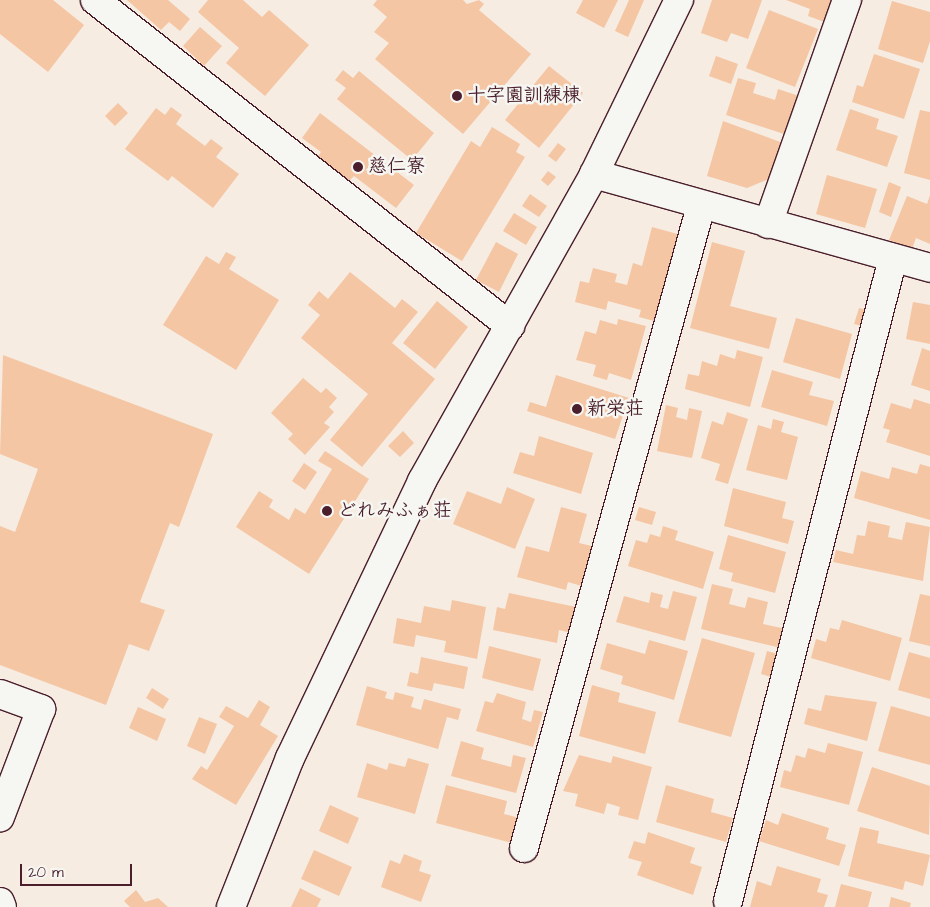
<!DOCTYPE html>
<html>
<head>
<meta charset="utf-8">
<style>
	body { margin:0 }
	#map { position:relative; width:930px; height:907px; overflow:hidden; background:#f6ece2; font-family:"Architects Daughter","Klee One",sans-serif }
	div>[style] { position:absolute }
	.building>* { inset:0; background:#f4c6a4 }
	.roads { filter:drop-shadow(1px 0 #4a1f2b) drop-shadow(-1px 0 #4a1f2b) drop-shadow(0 1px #4a1f2b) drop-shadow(0 -1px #4a1f2b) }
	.street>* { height:28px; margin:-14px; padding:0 14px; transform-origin:14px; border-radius:14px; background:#f6f6f2 }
	.secondary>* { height:28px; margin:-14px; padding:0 14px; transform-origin:14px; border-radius:14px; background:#f6f6f2 }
	.dots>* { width:14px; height:14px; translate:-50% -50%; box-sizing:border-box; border:2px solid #f6f6f2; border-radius:50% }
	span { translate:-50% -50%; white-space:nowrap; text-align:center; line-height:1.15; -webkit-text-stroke:5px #f6f6f2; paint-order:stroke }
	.poi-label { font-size:19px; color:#4a1f2b; font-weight:700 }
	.left { translate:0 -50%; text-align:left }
	.scale { position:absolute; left:20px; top:864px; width:112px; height:22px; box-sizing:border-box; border:2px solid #4a1f2b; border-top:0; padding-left:6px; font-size:15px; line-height:18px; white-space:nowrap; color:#4a1f2b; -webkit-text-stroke:4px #f6f6f2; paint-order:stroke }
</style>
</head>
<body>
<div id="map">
	<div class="building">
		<i style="clip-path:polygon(0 0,53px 0,84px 25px,48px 72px,0 34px)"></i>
		<i style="clip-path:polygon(127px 0,168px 0,190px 19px,180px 31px,169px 22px,161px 30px)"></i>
		<i style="clip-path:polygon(208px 0,243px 0,262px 17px,269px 10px,309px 45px,265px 96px,226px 63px,239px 48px,198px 12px)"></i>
		<i style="clip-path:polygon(377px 0,463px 0,467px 4px,479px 0,484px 4px,479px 10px,531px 54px,463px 134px,375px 59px,389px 43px,374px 32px,387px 17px,373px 5px)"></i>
		<i style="clip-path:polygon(583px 0,618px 0,604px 28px,576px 13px)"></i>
		<i style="clip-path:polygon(629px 0,644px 0,628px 37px,615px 31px)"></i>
		<i style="clip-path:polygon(712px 0,762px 0,748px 39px,731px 33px,727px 42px,701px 33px)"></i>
		<i style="clip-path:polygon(786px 0,838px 0,830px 24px,808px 16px,810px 9px)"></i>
		<i style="clip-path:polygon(892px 1px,930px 12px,930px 41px,923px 63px,878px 49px)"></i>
		<i style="clip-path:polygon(769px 10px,818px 29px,795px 87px,746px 68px)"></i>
		<i style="clip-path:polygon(200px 27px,222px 46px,204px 66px,183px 46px)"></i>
		<i style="clip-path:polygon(874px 54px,920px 69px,904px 119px,852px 102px,857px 85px,863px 87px)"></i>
		<i style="clip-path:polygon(716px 56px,738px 64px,731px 84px,709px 76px)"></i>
		<i style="clip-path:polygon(549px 66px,583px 93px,539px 148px,505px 120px)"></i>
		<i style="clip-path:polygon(343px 70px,353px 78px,359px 71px,434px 133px,412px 160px,337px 99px,346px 88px,335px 80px)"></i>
		<i style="clip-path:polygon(738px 78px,756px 83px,753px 93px,775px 100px,778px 89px,802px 97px,790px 136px,726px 115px)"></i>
		<i style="clip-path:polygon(118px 103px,128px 113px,115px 126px,105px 116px)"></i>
		<i style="clip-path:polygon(171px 107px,182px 115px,176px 124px,205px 146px,211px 139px,223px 148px,216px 157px,239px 174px,213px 208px,172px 176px,168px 181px,125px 149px,156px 108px,165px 115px)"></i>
		<i style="clip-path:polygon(850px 109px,879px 119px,876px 129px,898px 136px,887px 167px,836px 150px)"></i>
		<i style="clip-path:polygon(920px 110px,930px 112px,930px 180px,904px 173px)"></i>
		<i style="clip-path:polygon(320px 113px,414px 185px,396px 208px,354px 176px,347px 183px,316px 159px,321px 152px,302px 138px)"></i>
		<i style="clip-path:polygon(723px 121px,783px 143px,769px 179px,747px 188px,707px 176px)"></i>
		<i style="clip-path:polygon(492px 127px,520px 144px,516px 152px,525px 157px,462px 261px,416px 233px,471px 141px,480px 147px)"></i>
		<i style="clip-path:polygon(558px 143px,566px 149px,556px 162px,548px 156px)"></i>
		<i style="clip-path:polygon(548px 171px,556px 177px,548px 186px,541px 180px)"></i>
		<i style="clip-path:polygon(827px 175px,877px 189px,865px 228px,816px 214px)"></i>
		<i style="clip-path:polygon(889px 182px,901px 187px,891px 217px,879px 212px)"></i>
		<i style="clip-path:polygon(530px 194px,547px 206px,539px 217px,522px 206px)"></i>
		<i style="clip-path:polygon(930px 195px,930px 244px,916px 238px,912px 249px,889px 240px,907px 196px,927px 204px)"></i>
		<i style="clip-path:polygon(514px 213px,537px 227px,526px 245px,503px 231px)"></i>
		<i style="clip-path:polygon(652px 227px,681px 235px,654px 321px,639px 317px,641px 310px,608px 301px,606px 310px,575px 302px,580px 281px,589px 283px,593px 268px,617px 274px,615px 282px,627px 285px,633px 263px,642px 266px)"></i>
		<i style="clip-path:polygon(496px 242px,518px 254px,499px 292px,476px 280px)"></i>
		<i style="clip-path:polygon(712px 242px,745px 251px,730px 306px,777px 318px,769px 349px,690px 328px)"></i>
		<i style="clip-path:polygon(226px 252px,236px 257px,229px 269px,279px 300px,236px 370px,163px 325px,206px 256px,219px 264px)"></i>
		<i style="clip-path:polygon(350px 272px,395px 308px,402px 299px,418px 312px,392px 343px,435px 379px,362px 467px,330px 440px,368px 394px,301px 338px,320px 315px,308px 305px,319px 291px,328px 299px)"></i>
		<i style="clip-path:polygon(437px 301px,468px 327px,435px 369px,403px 343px)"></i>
		<i style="clip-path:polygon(913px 302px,930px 305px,930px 344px,906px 339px)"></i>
		<i style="clip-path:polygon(859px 308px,871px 311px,866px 327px,854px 324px)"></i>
		<i style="clip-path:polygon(796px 318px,852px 334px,840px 379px,783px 362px)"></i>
		<i style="clip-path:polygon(618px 319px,646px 326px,631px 380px,609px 373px,607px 380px,593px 376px,596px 365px,576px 360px,585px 331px,596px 334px,600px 320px,617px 325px)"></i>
		<i style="clip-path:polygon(922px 348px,930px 351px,930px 391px,911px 385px)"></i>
		<i style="clip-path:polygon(737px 350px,763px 357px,750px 407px,685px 389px,688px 374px,699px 376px,702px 361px,717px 366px,720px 354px,735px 359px)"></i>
		<i style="clip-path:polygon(3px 355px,213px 434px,179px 527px,170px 523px,140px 602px,165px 610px,149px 651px,129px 644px,106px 705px,0 665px,0 526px,15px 532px,38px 469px,0 454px)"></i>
		<i style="clip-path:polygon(772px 370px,813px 382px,809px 395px,834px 401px,827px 426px,761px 407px)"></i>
		<i style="clip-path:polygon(556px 375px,629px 398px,615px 439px,527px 411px,530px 402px,546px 407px)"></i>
		<i style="clip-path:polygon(303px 378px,321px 393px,326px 388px,337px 398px,329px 407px,334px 412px,324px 423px,330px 427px,305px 455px,288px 439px,293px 434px,271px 413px)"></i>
		<i style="clip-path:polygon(914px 399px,930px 404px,930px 456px,886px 442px,890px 430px,883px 428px,891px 403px,911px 409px)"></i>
		<i style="clip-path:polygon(666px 405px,678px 408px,676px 417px,687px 420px,689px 408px,702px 411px,692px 458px,657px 451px)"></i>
		<i style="clip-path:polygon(727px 412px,748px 419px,728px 484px,715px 480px,720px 464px,701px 458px,712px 421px,723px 425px)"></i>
		<i style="clip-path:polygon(773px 419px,784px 422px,781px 432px,798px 437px,787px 480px,746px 470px,758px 425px,771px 429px)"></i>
		<i style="clip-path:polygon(403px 431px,414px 443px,400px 457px,388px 446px)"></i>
		<i style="clip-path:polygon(539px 436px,593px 453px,581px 494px,513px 473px,520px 452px,534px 456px)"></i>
		<i style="clip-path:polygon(325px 451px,369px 479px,309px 574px,236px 527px,259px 491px,273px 500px,269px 507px,289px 520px,295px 508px,305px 514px,332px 469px,318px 461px)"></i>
		<i style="clip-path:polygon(304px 463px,317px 472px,305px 490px,292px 481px)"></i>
		<i style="clip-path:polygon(920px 464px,930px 467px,930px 520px,854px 498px,861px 471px,889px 479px,892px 467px,917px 474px)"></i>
		<i style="clip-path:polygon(507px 487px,535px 499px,515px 549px,453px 524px,467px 491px,501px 504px)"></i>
		<i style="clip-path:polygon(733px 488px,786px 502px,782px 518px,794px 521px,788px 544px,724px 526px)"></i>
		<i style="clip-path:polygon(561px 507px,587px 514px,579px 543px,596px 547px,585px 587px,568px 582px,566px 590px,517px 577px,526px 546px,549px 552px)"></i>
		<i style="clip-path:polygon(639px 507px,656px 512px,652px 525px,635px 520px)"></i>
		<i style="clip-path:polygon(868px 521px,890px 526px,888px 537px,902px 540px,906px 522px,930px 527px,923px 581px,833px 562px,836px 550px,853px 554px,857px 535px,865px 536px)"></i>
		<i style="clip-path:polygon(663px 526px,678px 531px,675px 540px,714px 552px,703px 589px,628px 566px,636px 540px,647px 543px,650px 534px,660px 537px)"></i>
		<i style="clip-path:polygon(728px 535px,786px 552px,775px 593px,731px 581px,733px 573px,719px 569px)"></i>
		<i style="clip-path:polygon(712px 584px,733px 589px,729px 604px,745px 608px,748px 597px,768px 602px,763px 624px,786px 629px,781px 648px,701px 629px)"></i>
		<i style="clip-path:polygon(673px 591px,697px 597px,685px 641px,616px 622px,624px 596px,649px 603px,651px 592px,663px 595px,660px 607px,668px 609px)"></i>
		<i style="clip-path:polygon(509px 593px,576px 607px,571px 633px,559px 630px,557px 643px,493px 630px,497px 607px,505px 609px)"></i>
		<i style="clip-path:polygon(920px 594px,930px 596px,930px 646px,909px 641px)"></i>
		<i style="clip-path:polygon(452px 600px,486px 607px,477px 659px,444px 652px,446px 641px,416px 635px,414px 647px,393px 643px,397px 618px,421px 623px,424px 606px,450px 611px)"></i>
		<i style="clip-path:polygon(842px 620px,902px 638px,890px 681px,811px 658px,816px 639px,826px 642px,830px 628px,839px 630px)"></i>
		<i style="clip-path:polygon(702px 638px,755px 653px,731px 737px,678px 722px)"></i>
		<i style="clip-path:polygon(649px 640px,688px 651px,674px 700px,621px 684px,623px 676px,600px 669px,607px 643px,645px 654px)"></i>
		<i style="clip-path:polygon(489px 646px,541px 659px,533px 691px,482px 678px)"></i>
		<i style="clip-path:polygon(767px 651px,778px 654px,771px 677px,761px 674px)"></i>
		<i style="clip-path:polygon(909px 652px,930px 658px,930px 699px,898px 690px)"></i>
		<i style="clip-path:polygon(421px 657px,468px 667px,464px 689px,434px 683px,432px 691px,407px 686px,410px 672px,418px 674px)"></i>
		<i style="clip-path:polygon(592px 685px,620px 693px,618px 702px,656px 712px,645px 754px,579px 736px)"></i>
		<i style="clip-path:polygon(367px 686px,387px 692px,385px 698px,393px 700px,395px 692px,414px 697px,411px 707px,421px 710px,424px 699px,461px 709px,458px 720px,447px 717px,438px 749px,356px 725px)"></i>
		<i style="clip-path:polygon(152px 688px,169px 699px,163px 709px,146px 698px)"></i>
		<i style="clip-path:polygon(497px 693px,526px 702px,522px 719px,531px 722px,534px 710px,543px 712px,533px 747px,476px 731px,485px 701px,493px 703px)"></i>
		<i style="clip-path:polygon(825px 695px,877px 702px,867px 741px,804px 724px,808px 708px,821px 711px)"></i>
		<i style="clip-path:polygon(259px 700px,270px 707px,260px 725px,278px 736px,236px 805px,192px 779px,201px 766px,207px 770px,234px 726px,219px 717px,226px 706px,248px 718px)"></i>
		<i style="clip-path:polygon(891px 706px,930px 717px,930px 765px,878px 751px)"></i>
		<i style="clip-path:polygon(138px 707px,166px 719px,157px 741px,129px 728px)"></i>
		<i style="clip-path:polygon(199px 717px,217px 724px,205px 754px,187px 746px)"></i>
		<i style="clip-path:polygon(461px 741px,484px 748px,481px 759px,511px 767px,513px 755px,526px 758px,516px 793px,451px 776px)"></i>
		<i style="clip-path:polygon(828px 743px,863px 752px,849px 805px,780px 787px,784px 770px,791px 772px,796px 755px,805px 758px,808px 748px,825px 753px)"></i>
		<i style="clip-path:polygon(579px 755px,611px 763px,613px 756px,652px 767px,638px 820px,618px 815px,620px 807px,607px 803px,604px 814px,575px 806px,578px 794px,563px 791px)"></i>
		<i style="clip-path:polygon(408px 758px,429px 764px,415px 814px,357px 797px,367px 763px,387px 770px,389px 763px,405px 767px)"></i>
		<i style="clip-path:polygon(872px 767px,930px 786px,929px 835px,857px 811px)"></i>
		<i style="clip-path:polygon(446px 785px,507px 801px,504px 814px,519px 818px,512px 843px,436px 823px)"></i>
		<i style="clip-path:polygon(666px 785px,714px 799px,711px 812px,733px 818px,726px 842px,656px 822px)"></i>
		<i style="clip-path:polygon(330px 805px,359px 818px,348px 844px,319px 831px)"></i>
		<i style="clip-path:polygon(782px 813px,829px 828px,826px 839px,846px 845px,839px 866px,759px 841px,766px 820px,778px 825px)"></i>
		<i style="clip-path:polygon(860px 827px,879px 831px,877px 843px,930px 855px,923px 886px,905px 881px,903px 890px,848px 876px)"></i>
		<i style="clip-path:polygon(648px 832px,695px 848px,690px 863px,702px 867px,693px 895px,637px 875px,642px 862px,628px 858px,634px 841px,645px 844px)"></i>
		<i style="clip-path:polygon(314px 850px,352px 867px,339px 896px,301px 879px)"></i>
		<i style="clip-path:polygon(404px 854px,422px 861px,419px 871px,431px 875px,421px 902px,381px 887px,390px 860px,400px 864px)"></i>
		<i style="clip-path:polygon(777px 866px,821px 879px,817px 892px,828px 895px,824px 907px,750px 907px,757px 881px,771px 886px)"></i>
		<i style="clip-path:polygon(841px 884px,872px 892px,868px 907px,835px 907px)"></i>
		<i style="clip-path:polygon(300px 888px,321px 899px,317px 907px,291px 907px)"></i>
		<i style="clip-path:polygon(136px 890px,145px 902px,158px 898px,168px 907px,130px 907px,124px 901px)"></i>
		<i style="clip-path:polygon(891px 897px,911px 903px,910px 907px,889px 907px)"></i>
	</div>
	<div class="roads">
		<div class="street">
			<i style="left:95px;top:0;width:528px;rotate:38.15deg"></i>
			<i style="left:594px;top:174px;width:349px;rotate:15.6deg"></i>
			<i style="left:768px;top:224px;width:238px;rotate:-70.6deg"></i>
			<i style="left:0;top:694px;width:44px;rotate:20.1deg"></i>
			<i style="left:41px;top:709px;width:116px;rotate:110.8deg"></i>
			<i style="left:524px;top:848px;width:666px;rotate:-74.59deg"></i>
			<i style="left:728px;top:901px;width:664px;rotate:-75.61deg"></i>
			<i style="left:0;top:902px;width:5px;rotate:68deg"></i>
		</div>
		<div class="secondary">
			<i style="left:231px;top:907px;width:160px;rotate:-68.4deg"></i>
			<i style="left:290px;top:758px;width:307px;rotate:-64.5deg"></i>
			<i style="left:422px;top:481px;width:352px;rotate:-60.7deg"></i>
			<i style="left:594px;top:174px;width:194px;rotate:-64deg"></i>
		</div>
	</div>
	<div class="dots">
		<i style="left:457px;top:96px;background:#4a1f2b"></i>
		<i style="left:358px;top:167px;background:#4a1f2b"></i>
		<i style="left:577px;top:409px;background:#4a1f2b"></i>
		<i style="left:327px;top:511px;background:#4a1f2b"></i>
	</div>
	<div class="poi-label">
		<span class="left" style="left:467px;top:96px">十字園訓練棟</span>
		<span class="left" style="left:368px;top:167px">慈仁寮</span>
		<span class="left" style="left:587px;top:409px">新栄荘</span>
		<span class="left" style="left:337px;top:511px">どれみふぁ荘</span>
	</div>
	<div class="scale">20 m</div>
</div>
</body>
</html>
